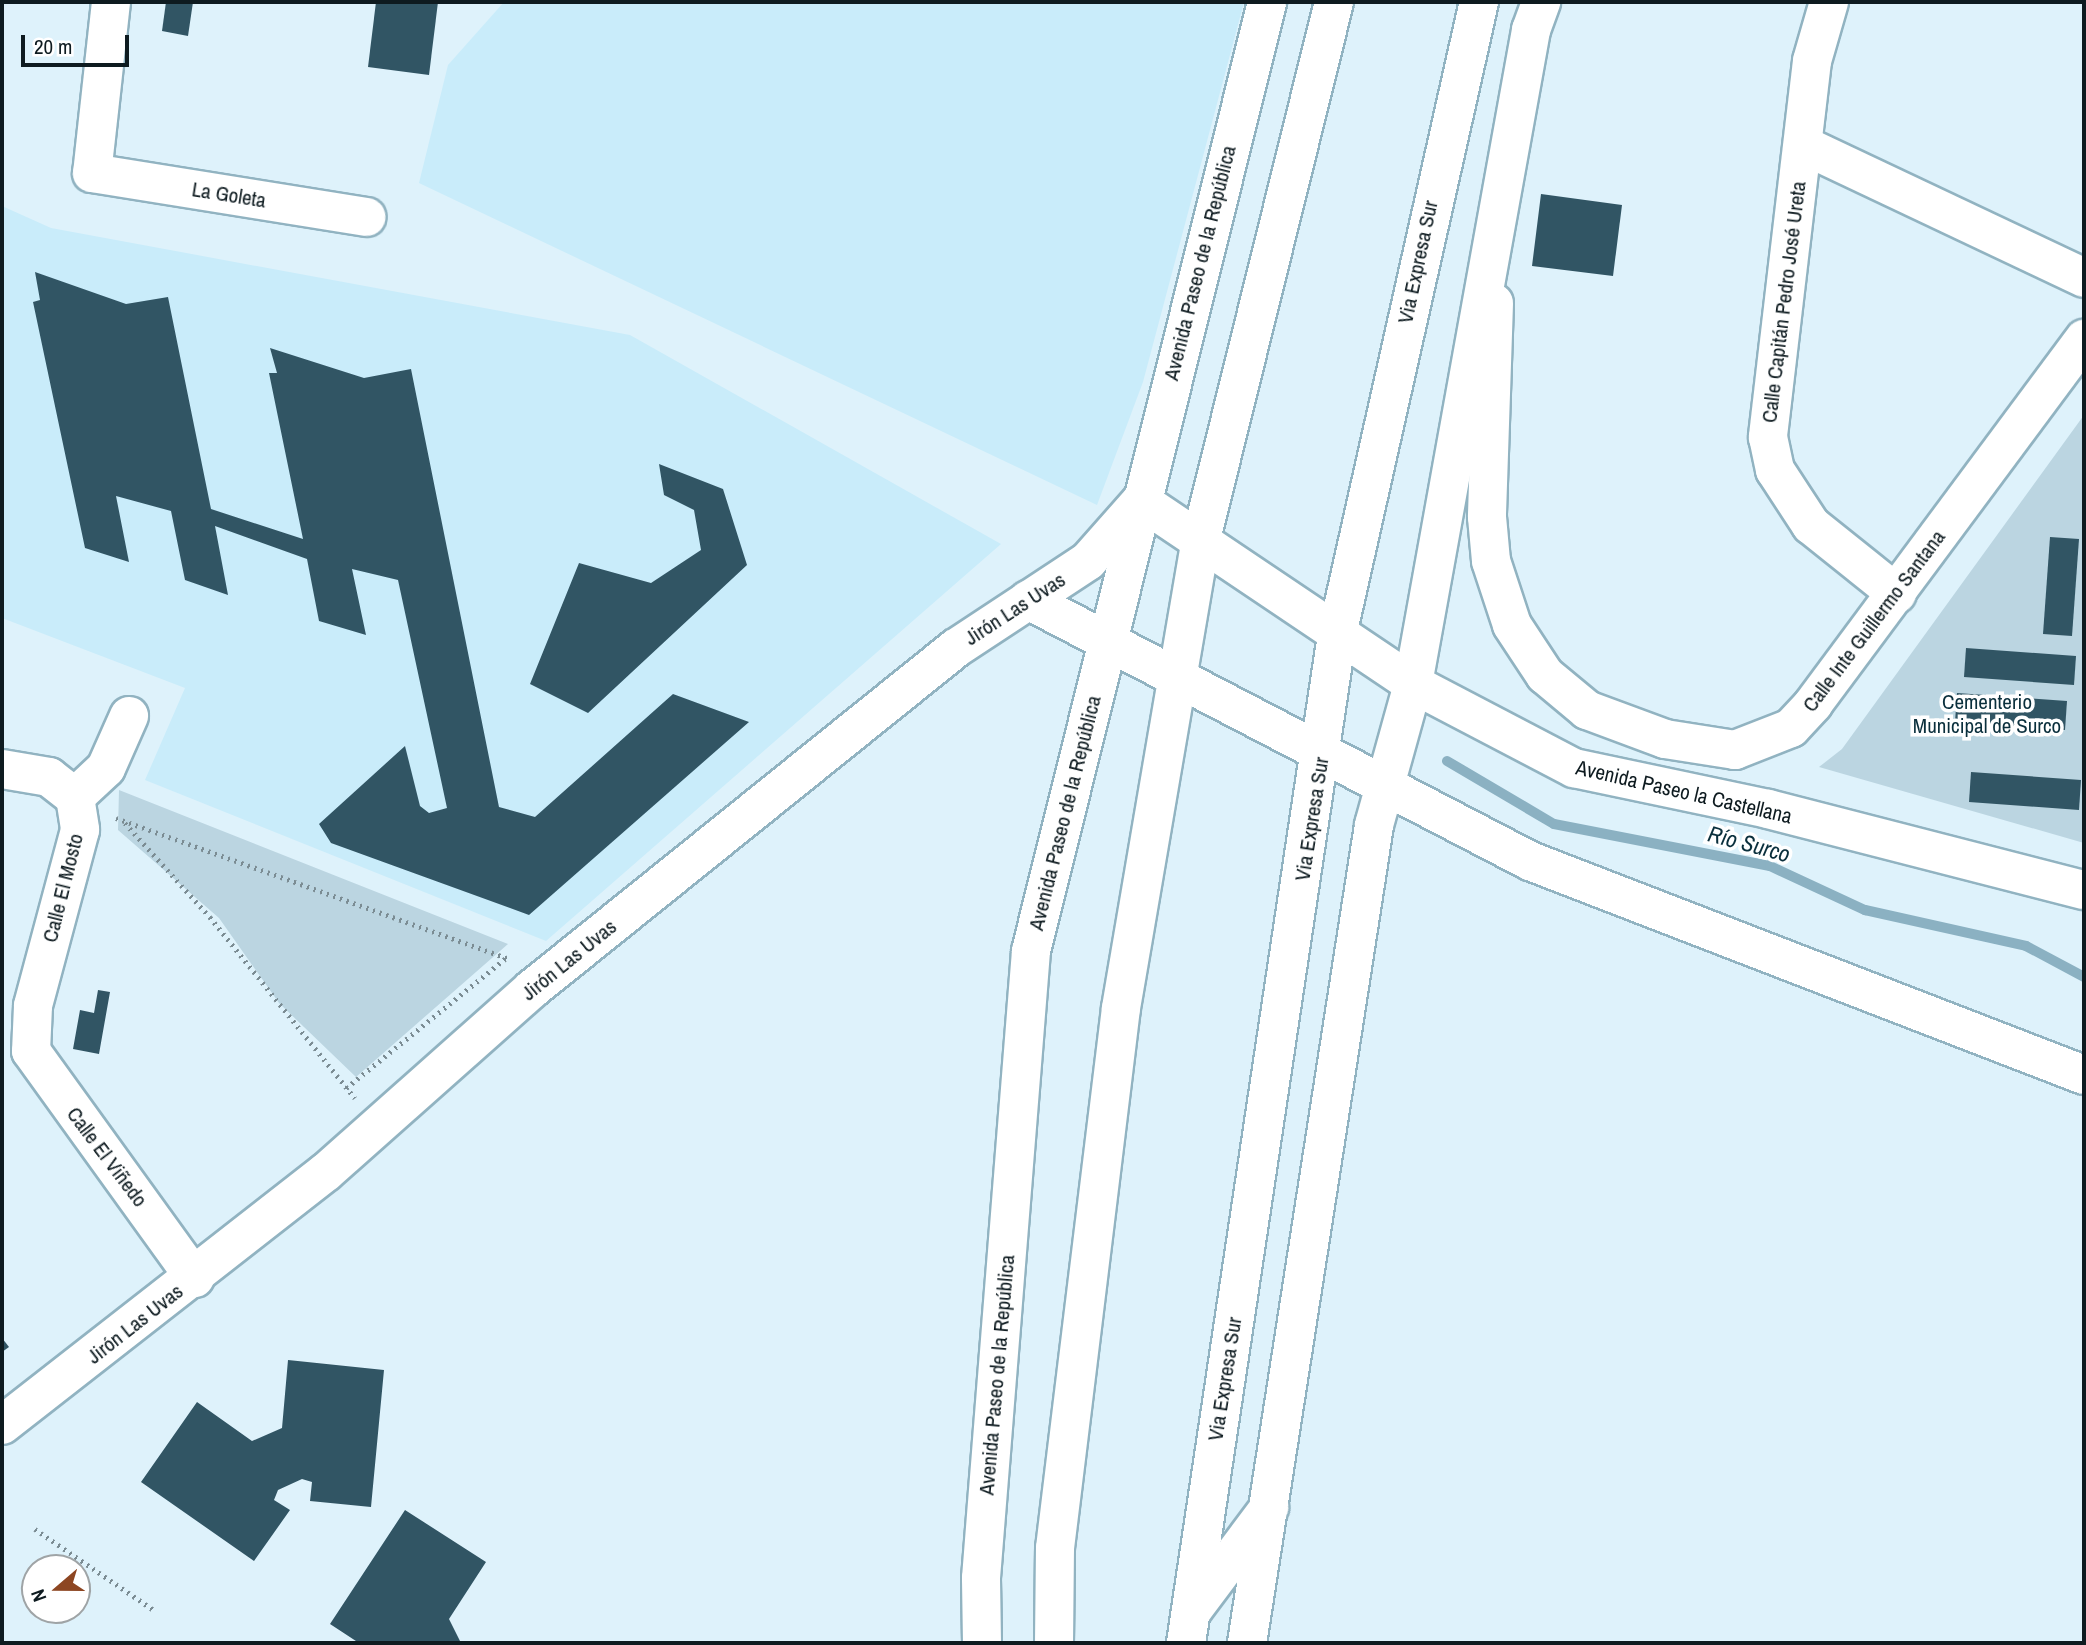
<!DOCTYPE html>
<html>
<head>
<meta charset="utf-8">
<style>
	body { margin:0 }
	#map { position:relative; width:2086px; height:1645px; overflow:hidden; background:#def2fb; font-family:"Archivo Narrow",sans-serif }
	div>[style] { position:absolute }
	.built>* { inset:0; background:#c9ecfa }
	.green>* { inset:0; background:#bbd5e1 }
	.stream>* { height:10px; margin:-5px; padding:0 5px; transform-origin:5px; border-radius:5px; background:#8bb1c2 }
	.building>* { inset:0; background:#315564 }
	.path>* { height:4.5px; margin-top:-2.25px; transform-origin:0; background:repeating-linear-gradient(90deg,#7b8c93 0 2px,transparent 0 7px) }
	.roads { filter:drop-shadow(2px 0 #91b3c1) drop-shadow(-2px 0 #91b3c1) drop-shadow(0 2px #91b3c1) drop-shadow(0 -2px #91b3c1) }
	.minor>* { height:38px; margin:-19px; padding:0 19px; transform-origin:19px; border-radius:19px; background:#fff }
	.primary>* { height:38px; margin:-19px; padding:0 19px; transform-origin:19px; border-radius:19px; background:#fff }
	.trunk>* { height:38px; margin:-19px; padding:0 19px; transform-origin:19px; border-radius:19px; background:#fff }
	span { translate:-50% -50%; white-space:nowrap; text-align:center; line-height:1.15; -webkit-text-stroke:7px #fff; paint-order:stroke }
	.street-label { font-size:21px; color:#0e1b20 }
	.park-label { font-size:21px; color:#0a2f3c }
	.water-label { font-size:23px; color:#0a2f3c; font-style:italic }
	.frame { position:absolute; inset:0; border:4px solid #0e1b20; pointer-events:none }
	.north { position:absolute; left:21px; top:1554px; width:70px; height:70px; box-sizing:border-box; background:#fff; border:2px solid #9fa4a6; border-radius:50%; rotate:250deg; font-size:19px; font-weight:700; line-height:28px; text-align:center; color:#0e1b20 }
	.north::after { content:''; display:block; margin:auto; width:24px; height:32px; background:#8d4622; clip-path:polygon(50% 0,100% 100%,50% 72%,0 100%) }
	.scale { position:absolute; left:21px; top:35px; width:108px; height:32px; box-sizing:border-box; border:4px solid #0e1b20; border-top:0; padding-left:9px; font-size:21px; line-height:24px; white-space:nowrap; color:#0e1b20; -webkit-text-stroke:5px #fff; paint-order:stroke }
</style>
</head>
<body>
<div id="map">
	<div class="built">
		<i style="clip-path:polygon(504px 2px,1244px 2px,1143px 382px,1097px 505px,419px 183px,448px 65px)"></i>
		<i style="clip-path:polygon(2px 206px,51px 228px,630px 335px,1001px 544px,546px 941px,145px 780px,185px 688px,2px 618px)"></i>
	</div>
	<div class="green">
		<i style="clip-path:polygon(2084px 415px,2084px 843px,1819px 767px,1842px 749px)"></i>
		<i style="clip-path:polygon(119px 790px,508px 944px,356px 1077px,279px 1003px,219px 918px,118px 830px)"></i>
	</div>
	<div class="stream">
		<i style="left:1447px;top:761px;width:124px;rotate:30.5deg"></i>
		<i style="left:1554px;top:824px;width:220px;rotate:11deg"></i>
		<i style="left:1770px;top:866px;width:105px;rotate:24.9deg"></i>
		<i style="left:1865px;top:910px;width:165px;rotate:12.6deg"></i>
		<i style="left:2026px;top:946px;width:66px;rotate:28.1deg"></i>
	</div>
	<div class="building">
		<i style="clip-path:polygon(166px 2px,193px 2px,188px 36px,162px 31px)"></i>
		<i style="clip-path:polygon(376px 2px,438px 2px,429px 75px,368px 67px)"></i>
		<i style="clip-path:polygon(1541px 194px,1622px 205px,1613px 276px,1532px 266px)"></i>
		<i style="clip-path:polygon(35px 272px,126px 304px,168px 297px,211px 509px,303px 539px,269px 373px,277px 373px,270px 348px,364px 378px,411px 369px,499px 807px,535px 817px,673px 694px,749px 722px,529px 915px,331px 843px,319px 824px,405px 746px,420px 806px,429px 813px,447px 808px,398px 580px,352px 569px,366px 635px,319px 621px,307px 559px,215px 526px,228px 595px,185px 580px,171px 511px,116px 496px,129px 562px,85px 548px,33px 302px,40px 300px)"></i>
		<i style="clip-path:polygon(659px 464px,723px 489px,747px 565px,588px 713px,530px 684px,579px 563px,651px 583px,701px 550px,694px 510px,664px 495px)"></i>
		<i style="clip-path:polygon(2050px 537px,2079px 539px,2072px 636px,2043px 634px)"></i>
		<i style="clip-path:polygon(1966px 648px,2076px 656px,2074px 685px,1964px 677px)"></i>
		<i style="clip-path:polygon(1957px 693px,2067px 701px,2065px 730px,1955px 722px)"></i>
		<i style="clip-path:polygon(1971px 772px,2081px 780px,2079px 810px,1969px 802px)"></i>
		<i style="clip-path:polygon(98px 990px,110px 992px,99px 1054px,73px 1049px,80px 1010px,94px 1013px)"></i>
		<i style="clip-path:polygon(2px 1338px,9px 1347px,2px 1352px)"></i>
		<i style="clip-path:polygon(288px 1360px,384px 1370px,371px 1507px,310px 1501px,312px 1482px,302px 1479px,278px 1490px,274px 1500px,290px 1510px,254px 1561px,141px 1482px,197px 1402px,252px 1441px,282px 1428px)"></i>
		<i style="clip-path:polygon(405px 1510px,486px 1562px,449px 1619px,461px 1643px,359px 1643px,330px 1624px)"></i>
	</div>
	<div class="path">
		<i style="left:116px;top:818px;width:418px;rotate:19.7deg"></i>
		<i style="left:125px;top:823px;width:127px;rotate:47.9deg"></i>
		<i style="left:210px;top:917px;width:232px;rotate:51.3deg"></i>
		<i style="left:346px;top:1088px;width:206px;rotate:-39.1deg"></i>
		<i style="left:35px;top:1529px;width:145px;rotate:34.3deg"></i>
	</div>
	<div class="roads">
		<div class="minor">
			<i style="left:111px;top:2px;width:172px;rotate:96.3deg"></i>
			<i style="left:92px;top:173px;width:278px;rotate:9.1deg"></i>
			<i style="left:1829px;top:2px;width:61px;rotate:106.1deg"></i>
			<i style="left:1812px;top:61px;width:379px;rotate:96.7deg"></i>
			<i style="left:1768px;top:437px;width:34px;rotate:78deg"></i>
			<i style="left:1775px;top:470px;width:66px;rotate:56.8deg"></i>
			<i style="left:1811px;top:525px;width:110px;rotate:38.7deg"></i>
			<i style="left:1803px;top:145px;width:311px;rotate:25.3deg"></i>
			<i style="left:1494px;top:303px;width:214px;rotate:91.9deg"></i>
			<i style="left:1487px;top:517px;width:44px;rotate:84.8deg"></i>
			<i style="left:1491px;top:561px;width:67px;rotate:71.8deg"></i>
			<i style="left:1512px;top:625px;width:60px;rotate:56.6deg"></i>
			<i style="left:1545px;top:675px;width:55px;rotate:39.8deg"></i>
			<i style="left:1587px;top:710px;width:83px;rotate:20.4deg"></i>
			<i style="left:1665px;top:739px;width:71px;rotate:8.9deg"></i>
			<i style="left:1735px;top:750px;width:60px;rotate:-21.4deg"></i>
			<i style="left:1791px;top:728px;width:33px;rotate:-47deg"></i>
			<i style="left:1813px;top:704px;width:455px;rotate:-53.4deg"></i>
			<i style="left:1028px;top:600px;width:566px;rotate:27.47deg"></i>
			<i style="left:1530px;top:861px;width:594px;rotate:21.12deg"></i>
			<i style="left:2px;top:769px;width:48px;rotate:9.7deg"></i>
			<i style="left:49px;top:777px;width:33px;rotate:38deg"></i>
			<i style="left:75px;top:797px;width:33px;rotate:81deg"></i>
			<i style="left:80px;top:830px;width:182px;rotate:105deg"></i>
			<i style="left:33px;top:1006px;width:45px;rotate:92.5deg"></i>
			<i style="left:31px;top:1051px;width:280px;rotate:54.2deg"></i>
			<i style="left:75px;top:797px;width:42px;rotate:-43.1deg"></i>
			<i style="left:106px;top:768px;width:57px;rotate:-66.1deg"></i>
			<i style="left:2px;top:1425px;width:411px;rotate:-38deg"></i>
			<i style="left:326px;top:1172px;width:276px;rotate:-41.6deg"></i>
			<i style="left:532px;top:989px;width:544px;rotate:-38.81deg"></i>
			<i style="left:956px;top:648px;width:158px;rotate:-33.4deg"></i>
			<i style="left:1088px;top:561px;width:80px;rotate:-48.5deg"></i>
			<i style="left:1141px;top:501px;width:328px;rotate:33.9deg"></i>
			<i style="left:1413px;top:684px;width:182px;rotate:27.6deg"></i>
			<i style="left:1574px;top:768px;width:198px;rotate:11.9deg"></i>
			<i style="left:1768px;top:809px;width:326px;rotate:14.4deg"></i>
		</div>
		<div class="primary">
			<i style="left:982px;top:1643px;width:65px;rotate:-90.9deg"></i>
			<i style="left:981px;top:1578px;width:629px;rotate:-85.44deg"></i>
			<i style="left:1031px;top:951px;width:978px;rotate:-76.03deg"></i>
			<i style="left:1247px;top:1643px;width:828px;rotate:-81.17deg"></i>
			<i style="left:1374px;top:825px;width:146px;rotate:-74.5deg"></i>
			<i style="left:1413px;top:684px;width:665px;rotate:-79.77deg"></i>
			<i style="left:1531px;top:30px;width:30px;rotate:-70deg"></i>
		</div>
		<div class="trunk">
			<i style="left:1192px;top:1611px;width:129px;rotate:-53.2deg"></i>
			<i style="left:1054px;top:1643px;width:95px;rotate:-89.4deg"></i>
			<i style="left:1055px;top:1548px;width:544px;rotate:-83.03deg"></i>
			<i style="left:1121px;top:1008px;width:334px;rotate:-80.3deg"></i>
			<i style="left:1177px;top:679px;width:142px;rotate:-80.3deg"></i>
			<i style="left:1201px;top:539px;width:553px;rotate:-76.09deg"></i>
			<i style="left:1186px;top:1643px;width:1019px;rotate:-81.48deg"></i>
			<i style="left:1337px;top:635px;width:649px;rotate:-77.36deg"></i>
		</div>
	</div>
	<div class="street-label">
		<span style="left:229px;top:195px;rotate:9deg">La Goleta</span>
		<span style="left:1418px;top:262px;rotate:-78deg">Via Expresa Sur</span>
		<span style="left:1200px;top:263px;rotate:-76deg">Avenida Paseo de la República</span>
		<span style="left:1784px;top:302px;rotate:-83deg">Calle Capitán Pedro José Ureta</span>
		<span style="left:1015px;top:609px;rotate:-33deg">Jirón Las Uvas</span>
		<span style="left:1874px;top:621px;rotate:-53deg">Calle Inte Guillermo Santana</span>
		<span style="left:1684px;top:792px;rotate:13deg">Avenida Paseo la Castellana</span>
		<span style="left:1065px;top:813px;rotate:-76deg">Avenida Paseo de la República</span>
		<span style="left:1312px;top:819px;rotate:-81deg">Via Expresa Sur</span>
		<span style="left:63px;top:888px;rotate:-76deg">Calle El Mosto</span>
		<span style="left:569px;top:960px;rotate:-39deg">Jirón Las Uvas</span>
		<span style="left:107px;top:1157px;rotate:53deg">Calle El Viñedo</span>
		<span style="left:135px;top:1324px;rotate:-38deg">Jirón Las Uvas</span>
		<span style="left:997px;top:1375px;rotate:-85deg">Avenida Paseo de la República</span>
		<span style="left:1225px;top:1379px;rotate:-81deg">Via Expresa Sur</span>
	</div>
	<div class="park-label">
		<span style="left:1987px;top:714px">Cementerio<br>Municipal de Surco</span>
	</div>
	<div class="water-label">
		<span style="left:1749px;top:844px;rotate:15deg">Río Surco</span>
	</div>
	<div class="frame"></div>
	<div class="north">N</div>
	<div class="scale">20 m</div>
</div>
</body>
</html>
